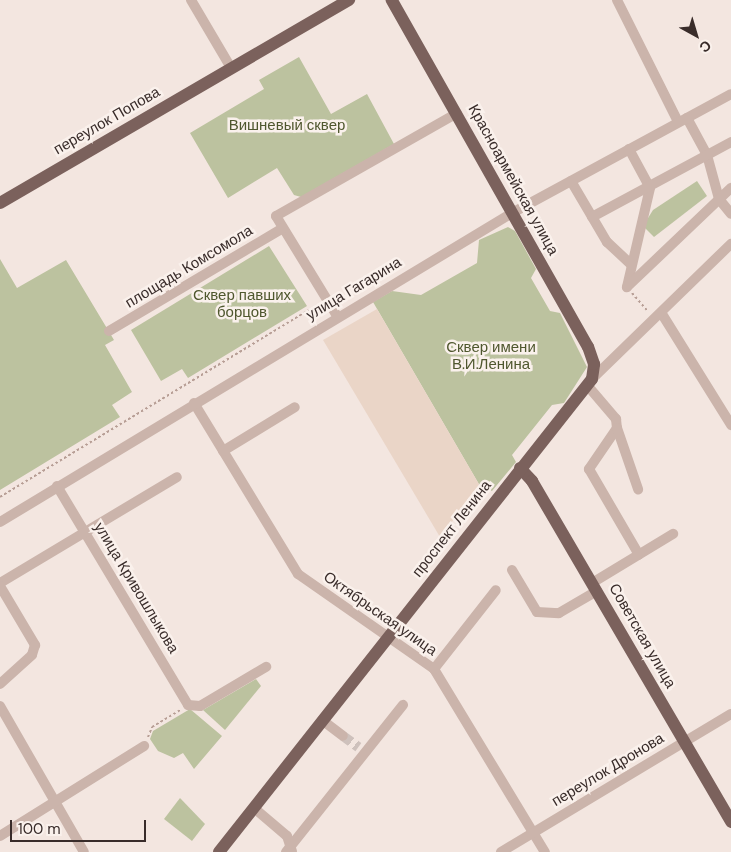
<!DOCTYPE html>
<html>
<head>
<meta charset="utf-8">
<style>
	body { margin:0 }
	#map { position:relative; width:731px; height:852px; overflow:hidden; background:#f3e6e0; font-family:"DM Sans",sans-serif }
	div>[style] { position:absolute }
	.green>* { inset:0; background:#bcc29f }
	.plaza>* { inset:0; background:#ead5c7 }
	.minor-tunnel>* { height:10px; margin-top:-5px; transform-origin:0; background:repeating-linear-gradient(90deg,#cec1bc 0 10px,transparent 0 15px) }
	.path>* { height:2px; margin-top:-1px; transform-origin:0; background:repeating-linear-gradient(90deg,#b79e95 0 2.5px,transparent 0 5px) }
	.minor>* { height:10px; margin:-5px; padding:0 5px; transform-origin:5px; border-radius:5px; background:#cbb4ab }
	.major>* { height:12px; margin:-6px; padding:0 6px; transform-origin:6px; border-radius:6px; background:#7b615c }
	span { translate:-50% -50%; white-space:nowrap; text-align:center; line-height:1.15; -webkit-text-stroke:5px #faf1ec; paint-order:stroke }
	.street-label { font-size:15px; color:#392c2a }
	.park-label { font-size:15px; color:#4f572e }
	.north { position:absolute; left:671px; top:10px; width:50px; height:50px; -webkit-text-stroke:4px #faf1ec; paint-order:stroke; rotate:141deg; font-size:14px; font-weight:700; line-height:20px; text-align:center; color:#392c2a }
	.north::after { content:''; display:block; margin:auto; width:18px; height:22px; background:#392c2a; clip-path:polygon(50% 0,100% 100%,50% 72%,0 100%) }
	.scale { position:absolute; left:10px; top:820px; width:136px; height:22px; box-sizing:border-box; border:2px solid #392c2a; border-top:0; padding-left:6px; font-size:15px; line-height:18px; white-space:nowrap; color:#392c2a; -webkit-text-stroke:4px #faf1ec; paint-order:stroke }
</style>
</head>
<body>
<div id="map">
	<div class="green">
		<i style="clip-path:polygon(299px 57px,331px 114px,367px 94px,394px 144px,301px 197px,294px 195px,277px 168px,228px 198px,190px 133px,264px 89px,259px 80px)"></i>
		<i style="clip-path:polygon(697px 181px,707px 196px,654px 237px,643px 226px,653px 210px)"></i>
		<i style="clip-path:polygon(508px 227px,515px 231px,536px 269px,531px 278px,550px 311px,560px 313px,587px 367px,564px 403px,552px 405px,512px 455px,516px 462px,492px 491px,480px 486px,373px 302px,392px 291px,421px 295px,477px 263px,479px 240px)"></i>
		<i style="clip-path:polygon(269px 246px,307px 306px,188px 378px,182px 369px,161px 381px,131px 330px)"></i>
		<i style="clip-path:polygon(0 259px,17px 288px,66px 260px,114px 340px,105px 345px,132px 392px,112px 405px,120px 417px,0 490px)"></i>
		<i style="clip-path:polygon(256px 679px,261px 686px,225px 730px,203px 710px)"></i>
		<i style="clip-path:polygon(190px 709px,222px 736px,194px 769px,183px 753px,174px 758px,158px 751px,150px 739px,153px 731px)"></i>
		<i style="clip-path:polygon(180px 798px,205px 824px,192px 841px,164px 819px)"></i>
	</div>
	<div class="plaza">
		<i style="clip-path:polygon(377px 309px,480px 486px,440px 537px,323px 340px)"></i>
	</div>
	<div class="minor-tunnel">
		<i style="left:343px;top:736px;width:19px;rotate:36deg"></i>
	</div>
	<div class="path">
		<i style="left:632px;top:293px;width:23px;rotate:49deg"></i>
		<i style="left:0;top:497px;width:361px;rotate:-31.2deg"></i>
		<i style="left:309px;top:310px;width:13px;rotate:61deg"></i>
		<i style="left:148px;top:737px;width:11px;rotate:-68deg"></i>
		<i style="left:152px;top:727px;width:33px;rotate:-31deg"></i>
	</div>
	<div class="minor">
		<i style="left:191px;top:0;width:79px;rotate:59.5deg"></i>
		<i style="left:617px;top:0;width:136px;rotate:63.4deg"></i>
		<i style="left:687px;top:118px;width:42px;rotate:61.6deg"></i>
		<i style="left:707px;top:155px;width:46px;rotate:74.7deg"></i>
		<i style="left:719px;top:199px;width:19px;rotate:51deg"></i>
		<i style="left:629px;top:149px;width:44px;rotate:61.7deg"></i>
		<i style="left:650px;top:188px;width:102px;rotate:103.1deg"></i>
		<i style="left:627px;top:287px;width:144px;rotate:-43.6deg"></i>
		<i style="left:571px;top:181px;width:71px;rotate:59.5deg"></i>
		<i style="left:607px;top:242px;width:33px;rotate:43deg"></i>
		<i style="left:592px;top:217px;width:158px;rotate:-28.3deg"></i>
		<i style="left:662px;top:314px;width:131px;rotate:58.1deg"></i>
		<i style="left:337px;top:316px;width:117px;rotate:-121.4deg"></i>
		<i style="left:276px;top:216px;width:208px;rotate:-29.6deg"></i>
		<i style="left:109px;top:331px;width:202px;rotate:-30.6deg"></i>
		<i style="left:592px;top:379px;width:194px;rotate:-44.2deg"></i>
		<i style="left:587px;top:385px;width:45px;rotate:49.5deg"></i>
		<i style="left:616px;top:419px;width:9px;rotate:84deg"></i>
		<i style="left:617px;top:428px;width:50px;rotate:124.3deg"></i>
		<i style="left:589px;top:469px;width:99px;rotate:59.8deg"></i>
		<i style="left:194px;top:403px;width:200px;rotate:58.7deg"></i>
		<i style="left:298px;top:574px;width:166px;rotate:34.9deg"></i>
		<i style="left:434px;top:669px;width:214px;rotate:58.8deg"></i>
		<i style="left:617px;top:428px;width:65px;rotate:71deg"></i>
		<i style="left:223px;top:451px;width:84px;rotate:-31.4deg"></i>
		<i style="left:57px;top:486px;width:255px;rotate:59.1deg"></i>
		<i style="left:188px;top:705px;width:12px;rotate:5deg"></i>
		<i style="left:200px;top:706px;width:77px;rotate:-30.6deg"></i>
		<i style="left:0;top:522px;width:598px;rotate:-31.11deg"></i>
		<i style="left:512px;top:213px;width:249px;rotate:-28.5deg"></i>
		<i style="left:512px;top:570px;width:49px;rotate:59.2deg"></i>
		<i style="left:537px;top:612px;width:22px;rotate:3deg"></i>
		<i style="left:559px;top:613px;width:44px;rotate:-30.1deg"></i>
		<i style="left:0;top:583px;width:206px;rotate:-30.9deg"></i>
		<i style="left:592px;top:583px;width:95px;rotate:-31.2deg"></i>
		<i style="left:0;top:586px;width:69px;rotate:59.3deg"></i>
		<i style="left:35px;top:645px;width:10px;rotate:107deg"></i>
		<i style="left:32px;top:655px;width:43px;rotate:137.8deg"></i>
		<i style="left:434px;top:669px;width:100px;rotate:-51.9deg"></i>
		<i style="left:0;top:706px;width:168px;rotate:60.1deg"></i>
		<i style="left:322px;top:720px;width:26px;rotate:37deg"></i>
		<i style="left:254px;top:808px;width:43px;rotate:40.3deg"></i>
		<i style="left:287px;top:836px;width:16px;rotate:72deg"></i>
		<i style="left:0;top:836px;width:170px;rotate:-32deg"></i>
		<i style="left:286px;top:852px;width:188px;rotate:-51.5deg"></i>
		<i style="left:501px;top:852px;width:268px;rotate:-31deg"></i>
	</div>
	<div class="major">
		<i style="left:0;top:203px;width:404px;rotate:-30.2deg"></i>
		<i style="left:520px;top:468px;width:18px;rotate:47deg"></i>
		<i style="left:532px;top:481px;width:395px;rotate:59.7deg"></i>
		<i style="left:219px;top:852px;width:602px;rotate:-51.74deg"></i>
		<i style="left:592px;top:379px;width:15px;rotate:-82deg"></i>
		<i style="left:594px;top:364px;width:18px;rotate:-109deg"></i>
		<i style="left:588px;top:347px;width:399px;rotate:-119.5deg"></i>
	</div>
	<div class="street-label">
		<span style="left:107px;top:121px;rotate:-30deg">переулок Попова</span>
		<span style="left:513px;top:180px;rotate:61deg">Красноармейская улица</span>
		<span style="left:189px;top:267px;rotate:-31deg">площадь Комсомола</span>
		<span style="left:354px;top:289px;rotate:-31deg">улица Гагарина</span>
		<span style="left:452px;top:529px;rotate:-52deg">проспект Ленина</span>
		<span style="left:136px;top:588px;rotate:59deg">улица Кривошлыкова</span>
		<span style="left:380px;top:614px;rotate:35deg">Октябрьская улица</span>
		<span style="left:642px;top:636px;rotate:60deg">Советская улица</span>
		<span style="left:608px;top:770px;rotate:-31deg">переулок Дронова</span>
	</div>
	<div class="park-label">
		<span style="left:287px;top:126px">Вишневый сквер</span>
		<span style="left:242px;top:304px">Сквер павших<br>борцов</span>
		<span style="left:491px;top:356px">Сквер имени<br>В.И.Ленина</span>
	</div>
	<div class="north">С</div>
	<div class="scale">100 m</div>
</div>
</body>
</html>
